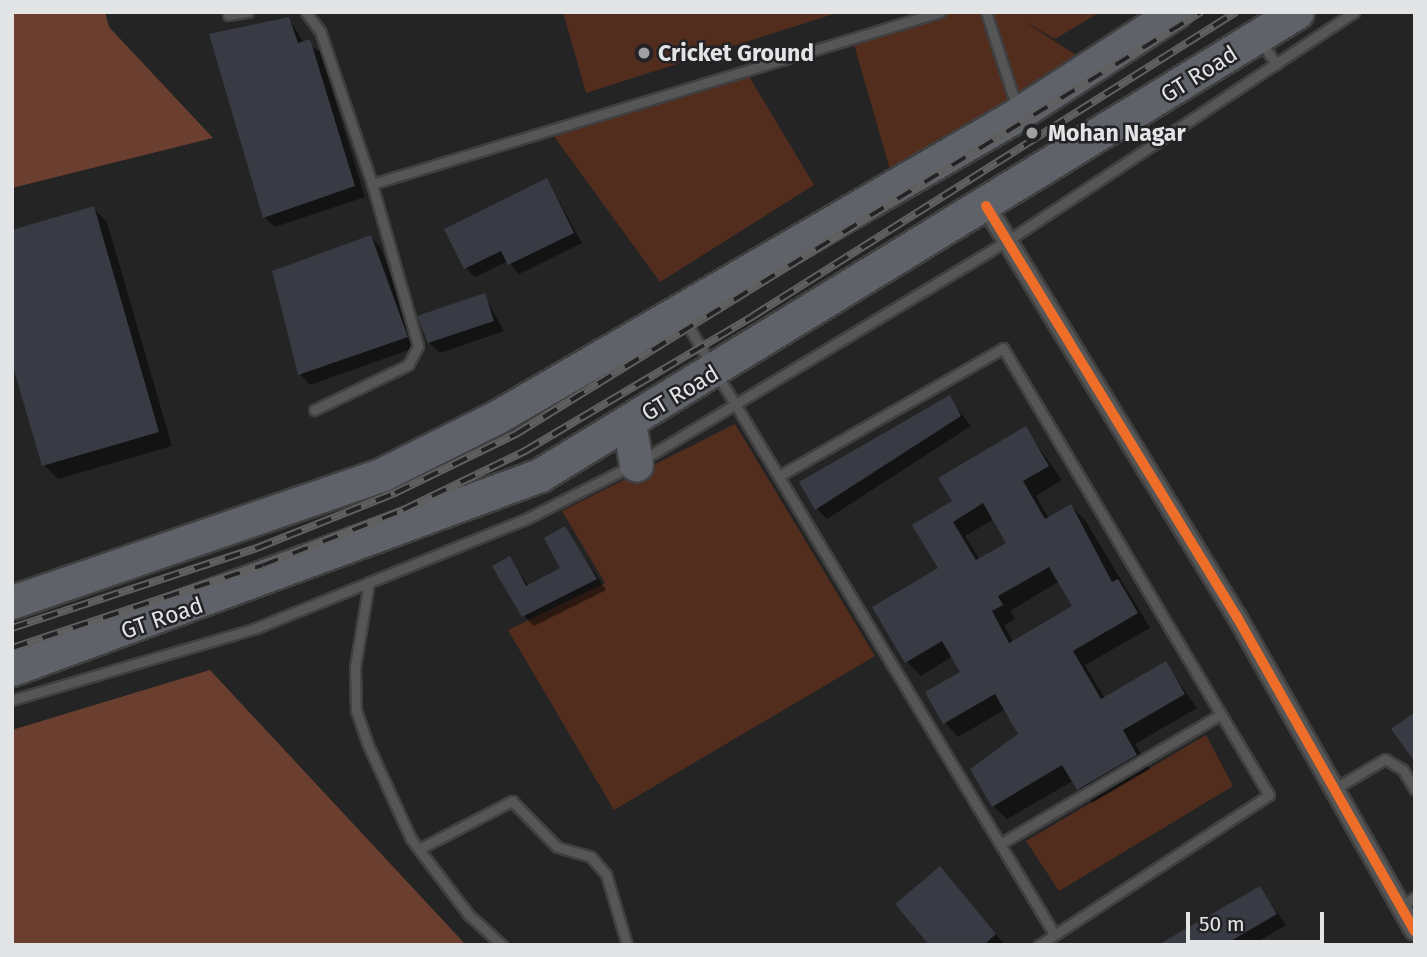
<!DOCTYPE html>
<html>
<head>
<meta charset="utf-8">
<style>
	body { margin:0 }
	#map { position:relative; width:1427px; height:957px; overflow:hidden; background:#242425; font-family:"Fira Sans",sans-serif }
	div>[style] { position:absolute }
	.green>* { inset:0; background:#522d1e }
	.forest>* { inset:0; background:#6a3f2f }
	.shadow>* { inset:0; background:#0007 }
	.building>* { inset:0; background:#393b44 }
	.roads { filter:drop-shadow(2px 0 #404041) drop-shadow(-2px 0 #404041) drop-shadow(0 2px #404041) drop-shadow(0 -2px #404041) }
	.lane>* { height:9px; margin:-4.5px; padding:0 4.5px; transform-origin:4.5px; border-radius:4.5px; background:#565657 }
	.street>* { height:18px; margin:-9px; padding:0 9px; transform-origin:9px; border-radius:9px; background:#565657 }
	.highway>* { height:33px; margin:-16.5px; padding:0 16.5px; transform-origin:16.5px; border-radius:16.5px; background:#606269 }
	.rail>* { height:8px; margin-top:-4px; transform-origin:0; background:repeating-linear-gradient(90deg,#232326 0 16px,#606061 0 32px); box-sizing:border-box; border-block:2px solid #606061 }
	.cycleway>* { height:10px; margin:-5px; padding:0 5px; transform-origin:5px; border-radius:5px; background:#ee6e29 }
	.dots>* { width:19px; height:19px; translate:-50% -50%; box-sizing:border-box; border:4px solid #232326; border-radius:50% }
	span { translate:-50% -50%; white-space:nowrap; text-align:center; line-height:1.15; -webkit-text-stroke:5px #232326; paint-order:stroke }
	.poi-label { font-size:23px; color:#e3e4e5; font-weight:700 }
	.left { translate:0 -50%; text-align:left }
	.street-label { font-size:23px; color:#e3e4e5 }
	.frame { position:absolute; inset:0; border:14px solid #e3e4e5; pointer-events:none }
	.scale { position:absolute; left:1186px; top:912px; width:138px; height:32px; box-sizing:border-box; border:4px solid #e3e4e5; border-top:0; padding-left:9px; font-size:21px; line-height:24px; white-space:nowrap; color:#e3e4e5; -webkit-text-stroke:5px #232326; paint-order:stroke }
</style>
</head>
<body>
<div id="map">
	<div class="green">
		<i style="clip-path:polygon(563px 12px,840px 12px,586px 93px)"></i>
		<i style="clip-path:polygon(945px 12px,1100px 12px,1055px 39px,1022px 20px,1093px 66px,895px 187px,853px 41px)"></i>
		<i style="clip-path:polygon(747px 73px,814px 185px,660px 282px,553px 135px)"></i>
		<i style="clip-path:polygon(735px 424px,875px 656px,614px 810px,508px 630px,605px 583px,562px 511px)"></i>
		<i style="clip-path:polygon(1206px 735px,1233px 786px,1059px 891px,1026px 841px)"></i>
	</div>
	<div class="forest">
		<i style="clip-path:polygon(12px 12px,105px 12px,109px 27px,213px 138px,12px 188px)"></i>
		<i style="clip-path:polygon(210px 670px,466px 945px,12px 945px,12px 730px)"></i>
	</div>
	<div class="shadow">
		<i style="clip-path:polygon(289px 19px,304px 43px,320px 51px,365px 197px,275px 227px,264px 217px)"></i>
		<i style="clip-path:polygon(547px 180px,582px 243px,519px 274px,508px 261px,475px 277px,466px 268px)"></i>
		<i style="clip-path:polygon(93px 208px,107px 222px,172px 446px,58px 479px,44px 465px)"></i>
		<i style="clip-path:polygon(371px 237px,381px 248px,417px 347px,310px 385px,300px 374px)"></i>
		<i style="clip-path:polygon(484px 295px,504px 331px,440px 353px,429px 342px)"></i>
		<i style="clip-path:polygon(949px 398px,971px 426px,827px 519px,817px 509px,801px 483px)"></i>
		<i style="clip-path:polygon(evenodd,1026px 429px,1062px 480px,1036px 496px,1049px 519px,1071px 506px,1085px 520px,1150px 628px,1085px 665px,1105px 699px,1166px 664px,1197px 708px,1135px 744px,1150px 769px,1092px 803px,1073px 781px,1007px 819px,993px 806px,1021px 735px,1006px 709px,958px 737px,946px 724px,1002px 688px,946px 724px,962px 672px,953px 656px,921px 676px,907px 662px,940px 568px,954px 502px,1026px 429px,994px 519px,1008px 543px,980px 560px,965px 536px,994px 519px,1026px 429px,1058px 582px,1074px 607px,1013px 642px,1004px 625px,1015px 619px,1010px 611px,1058px 582px)"></i>
		<i style="clip-path:polygon(564px 528px,606px 590px,534px 626px,524px 616px,509px 558px,529px 587px,562px 569px)"></i>
		<i style="clip-path:polygon(950px 879px,1005px 945px,931px 945px)"></i>
		<i style="clip-path:polygon(1260px 888px,1286px 925px,1252px 945px,1171px 945px)"></i>
	</div>
	<div class="building">
		<i style="clip-path:polygon(289px 17px,298px 43px,310px 39px,355px 186px,263px 218px,209px 34px)"></i>
		<i style="clip-path:polygon(547px 178px,574px 233px,508px 265px,501px 251px,464px 269px,444px 229px)"></i>
		<i style="clip-path:polygon(94px 206px,159px 432px,42px 466px,12px 363px,12px 230px)"></i>
		<i style="clip-path:polygon(371px 235px,408px 337px,298px 375px,272px 271px)"></i>
		<i style="clip-path:polygon(485px 293px,494px 321px,428px 343px,417px 316px)"></i>
		<i style="clip-path:polygon(950px 395px,961px 416px,815px 510px,799px 482px)"></i>
		<i style="clip-path:polygon(evenodd,1026px 426px,1049px 466px,1023px 481px,1045px 519px,1071px 504px,1112px 582px,1118px 579px,1138px 613px,1073px 651px,1101px 699px,1166px 661px,1185px 694px,1123px 730px,1137px 755px,1077px 790px,1062px 765px,992px 807px,970px 769px,1018px 734px,995px 694px,943px 724px,925px 692px,960px 672px,942px 641px,905px 663px,872px 607px,938px 568px,912px 525px,952px 501px,938px 478px,1026px 426px,983px 503px,1006px 543px,976px 560px,953px 522px,983px 503px,1026px 426px,1049px 567px,1072px 606px,1009px 643px,992px 611px,1003px 605px,998px 596px,1049px 567px)"></i>
		<i style="clip-path:polygon(565px 526px,597px 579px,522px 617px,492px 566px,510px 556px,526px 586px,560px 568px,544px 538px)"></i>
		<i style="clip-path:polygon(1415px 712px,1415px 762px,1391px 729px)"></i>
		<i style="clip-path:polygon(940px 866px,996px 934px,984px 945px,929px 945px,895px 904px)"></i>
		<i style="clip-path:polygon(1260px 886px,1277px 914px,1224px 945px,1158px 945px)"></i>
	</div>
	<div class="roads">
		<div class="lane">
			<i style="left:306px;top:12px;width:24px;rotate:54deg"></i>
			<i style="left:320px;top:31px;width:162px;rotate:71.2deg"></i>
			<i style="left:372px;top:184px;width:168px;rotate:74.1deg"></i>
			<i style="left:418px;top:346px;width:21px;rotate:118deg"></i>
			<i style="left:408px;top:365px;width:104px;rotate:154.4deg"></i>
			<i style="left:986px;top:12px;width:98px;rotate:72.1deg"></i>
			<i style="left:228px;top:15px;width:20px;rotate:-9deg"></i>
			<i style="left:1261px;top:42px;width:27px;rotate:56deg"></i>
			<i style="left:372px;top:184px;width:593px;rotate:-16.85deg"></i>
			<i style="left:682px;top:316px;width:719px;rotate:58.94deg"></i>
			<i style="left:644px;top:459px;width:423px;rotate:-31deg"></i>
			<i style="left:1007px;top:241px;width:416px;rotate:-33.4deg"></i>
			<i style="left:779px;top:476px;width:258px;rotate:-29.7deg"></i>
			<i style="left:1003px;top:348px;width:520px;rotate:59.24deg"></i>
			<i style="left:1269px;top:795px;width:275px;rotate:146.9deg"></i>
			<i style="left:369px;top:582px;width:86px;rotate:99.4deg"></i>
			<i style="left:355px;top:667px;width:43px;rotate:88.7deg"></i>
			<i style="left:356px;top:710px;width:37px;rotate:71deg"></i>
			<i style="left:368px;top:745px;width:103px;rotate:65.4deg"></i>
			<i style="left:411px;top:839px;width:96px;rotate:52.7deg"></i>
			<i style="left:469px;top:915px;width:45px;rotate:42.3deg"></i>
			<i style="left:12px;top:700px;width:254px;rotate:-16.4deg"></i>
			<i style="left:256px;top:628px;width:291px;rotate:-22deg"></i>
			<i style="left:526px;top:519px;width:118px;rotate:-26.8deg"></i>
			<i style="left:1334px;top:789px;width:59px;rotate:-30.5deg"></i>
			<i style="left:1385px;top:759px;width:21px;rotate:31deg"></i>
			<i style="left:1403px;top:770px;width:23px;rotate:59deg"></i>
			<i style="left:1000px;top:844px;width:255px;rotate:-30.4deg"></i>
			<i style="left:419px;top:849px;width:105px;rotate:-27.3deg"></i>
			<i style="left:512px;top:801px;width:64px;rotate:45.6deg"></i>
			<i style="left:557px;top:847px;width:35px;rotate:16deg"></i>
			<i style="left:591px;top:857px;width:23px;rotate:49deg"></i>
			<i style="left:606px;top:874px;width:74px;rotate:73.5deg"></i>
			<i style="left:1401px;top:906px;width:17px;rotate:-33deg"></i>
		</div>
		<div class="street">
			<i style="left:986px;top:206px;width:482px;rotate:58.6deg"></i>
			<i style="left:1237px;top:617px;width:361px;rotate:60.5deg"></i>
		</div>
		<div class="highway">
			<i style="left:629px;top:423px;width:42px;rotate:80.3deg"></i>
			<i style="left:12px;top:602px;width:392px;rotate:-19deg"></i>
			<i style="left:383px;top:474px;width:127px;rotate:-26.6deg"></i>
			<i style="left:497px;top:417px;width:593px;rotate:-30.15deg"></i>
			<i style="left:1010px;top:119px;width:197px;rotate:-33deg"></i>
			<i style="left:12px;top:669px;width:563px;rotate:-20.17deg"></i>
			<i style="left:540px;top:475px;width:887px;rotate:-31.45deg"></i>
		</div>
	</div>
	<div class="rail">
		<i style="left:12px;top:628px;width:258px;rotate:-18.1deg"></i>
		<i style="left:257px;top:548px;width:149px;rotate:-21.7deg"></i>
		<i style="left:395px;top:493px;width:135px;rotate:-26deg"></i>
		<i style="left:516px;top:434px;width:805px;rotate:-31.64deg"></i>
		<i style="left:12px;top:648px;width:264px;rotate:-18.3deg"></i>
		<i style="left:263px;top:565px;width:150px;rotate:-21.4deg"></i>
		<i style="left:403px;top:510px;width:136px;rotate:-25.8deg"></i>
		<i style="left:525px;top:451px;width:265px;rotate:-30.6deg"></i>
		<i style="left:753px;top:316px;width:571px;rotate:-32.19deg"></i>
	</div>
	<div class="cycleway">
		<i style="left:986px;top:206px;width:482px;rotate:58.6deg"></i>
		<i style="left:1237px;top:617px;width:361px;rotate:60.5deg"></i>
	</div>
	<div class="dots">
		<i style="left:644px;top:53px;background:#a0a1a2"></i>
		<i style="left:1032px;top:133px;background:#a0a1a2"></i>
	</div>
	<div class="poi-label">
		<span class="left" style="left:658px;top:53px">Cricket Ground</span>
		<span class="left" style="left:1048px;top:133px">Mohan Nagar</span>
	</div>
	<div class="street-label">
		<span style="left:1199px;top:74px;rotate:-32deg">GT Road</span>
		<span style="left:680px;top:393px;rotate:-31deg">GT Road</span>
		<span style="left:162px;top:618px;rotate:-19deg">GT Road</span>
	</div>
	<div class="frame"></div>
	<div class="scale">50 m</div>
</div>
</body>
</html>
